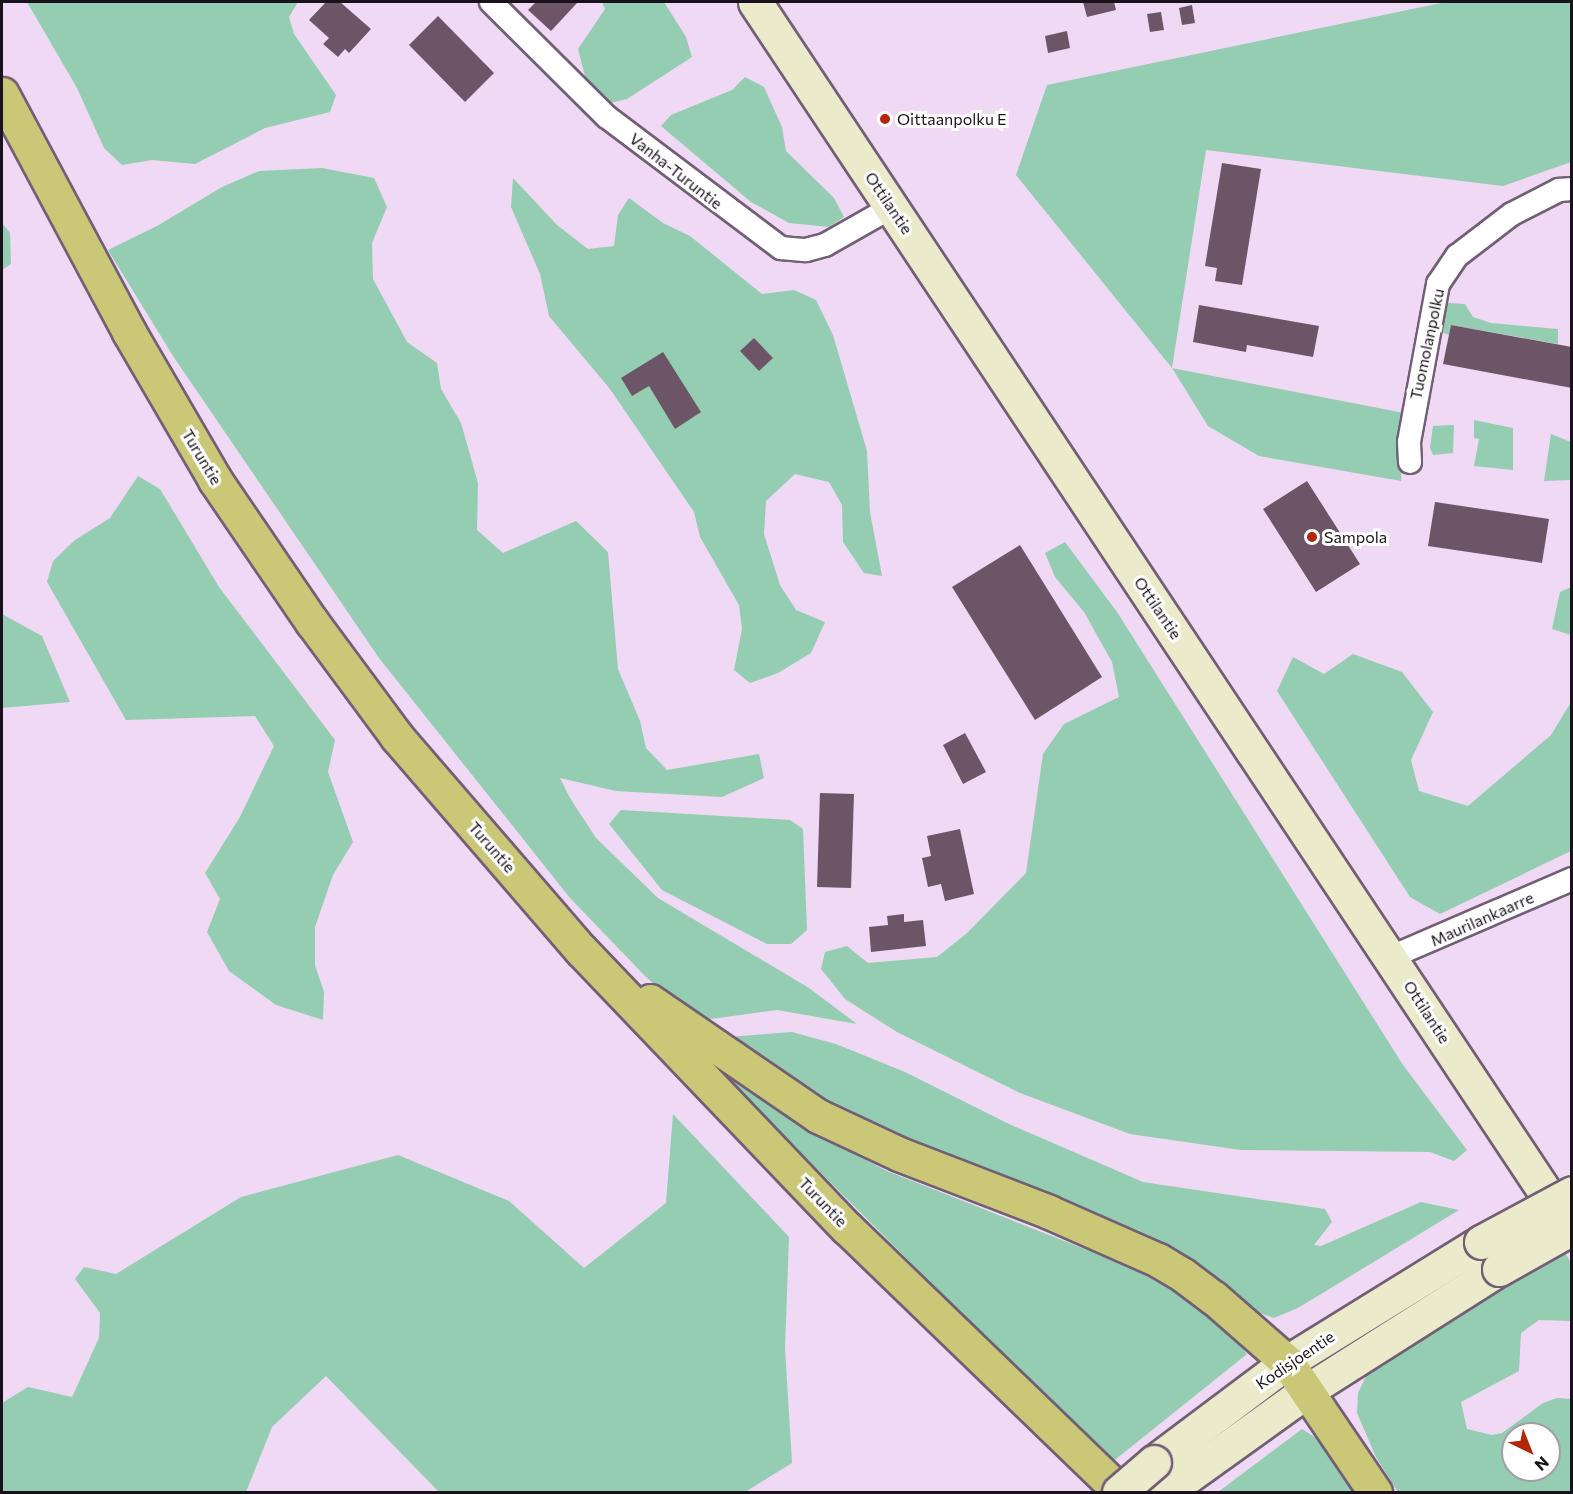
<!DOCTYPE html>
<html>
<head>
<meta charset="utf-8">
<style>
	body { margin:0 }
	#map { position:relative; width:1573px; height:1494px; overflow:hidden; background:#efd9f4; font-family:Commissioner,sans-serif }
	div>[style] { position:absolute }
	.green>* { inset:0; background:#94cdb1 }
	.building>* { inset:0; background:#6d5568 }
	.roads { filter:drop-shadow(2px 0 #725f76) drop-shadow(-2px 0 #725f76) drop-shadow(0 2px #725f76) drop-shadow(0 -2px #725f76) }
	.minor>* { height:22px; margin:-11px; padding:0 11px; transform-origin:11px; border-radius:11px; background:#fff }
	.secondary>* { height:33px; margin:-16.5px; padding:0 16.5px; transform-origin:16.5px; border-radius:16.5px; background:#ebebcb }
	.trunk>* { height:33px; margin:-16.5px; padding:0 16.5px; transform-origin:16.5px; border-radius:16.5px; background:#cac876 }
	.bridges { filter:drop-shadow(2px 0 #725f76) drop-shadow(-2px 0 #725f76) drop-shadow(0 2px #725f76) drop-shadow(0 -2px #725f76) }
	.secondary-bridge>* { height:33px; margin:-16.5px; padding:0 16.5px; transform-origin:16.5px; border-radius:16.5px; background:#ebebcb }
	.dots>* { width:16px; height:16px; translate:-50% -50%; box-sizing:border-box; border:3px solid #fff; border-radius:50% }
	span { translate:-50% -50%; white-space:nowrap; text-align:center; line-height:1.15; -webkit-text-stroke:6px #fff; paint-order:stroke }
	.poi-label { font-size:16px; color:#19111b }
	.left { translate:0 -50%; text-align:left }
	.street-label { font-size:16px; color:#19111b }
	.frame { position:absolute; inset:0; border:3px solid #19111b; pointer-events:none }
	.north { position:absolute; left:1501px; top:1422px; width:60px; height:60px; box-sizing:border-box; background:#fff; border:2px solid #a3a0a4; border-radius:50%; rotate:137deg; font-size:16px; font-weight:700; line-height:24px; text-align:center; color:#19111b }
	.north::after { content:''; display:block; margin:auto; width:21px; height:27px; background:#b32609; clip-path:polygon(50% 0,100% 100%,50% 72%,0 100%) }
</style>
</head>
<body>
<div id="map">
	<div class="green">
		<i style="clip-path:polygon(27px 2px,298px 2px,289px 17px,294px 34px,336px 95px,330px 112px,265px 128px,195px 164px,152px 160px,122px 165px,104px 148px,77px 88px)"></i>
		<i style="clip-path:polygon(602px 2px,664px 2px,686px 37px,692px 57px,627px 99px,606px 104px,585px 76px,578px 49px,605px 9px)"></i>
		<i style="clip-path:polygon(1446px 2px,1571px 2px,1571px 162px,1503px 186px,1206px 150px,1172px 368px,1404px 413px,1401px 481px,1259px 456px,1208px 426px,1172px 368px,1016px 175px,1047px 85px)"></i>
		<i style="clip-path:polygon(745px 77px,764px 87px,782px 127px,786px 151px,834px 198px,844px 217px,829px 227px,789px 223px,751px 202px,661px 126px,671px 115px,732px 90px)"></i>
		<i style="clip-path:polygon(322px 168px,374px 178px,387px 207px,372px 243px,373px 279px,407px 342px,437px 363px,441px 389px,461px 423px,478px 483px,477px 530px,503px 553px,576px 521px,608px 552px,618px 669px,640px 721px,646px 748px,667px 770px,759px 754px,764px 778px,722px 797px,616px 791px,560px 778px,570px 798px,596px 838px,658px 898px,809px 988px,857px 1024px,777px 1010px,696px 1021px,645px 976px,570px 898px,379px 658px,173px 356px,108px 250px,157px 226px,222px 187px,259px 171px)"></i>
		<i style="clip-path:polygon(513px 178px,557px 225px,588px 249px,614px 246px,618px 215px,629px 198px,663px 223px,690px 236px,762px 294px,794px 290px,816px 300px,833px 335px,867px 451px,870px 512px,882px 576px,864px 573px,843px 542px,842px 505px,829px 482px,795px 474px,766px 501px,764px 534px,780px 585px,796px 610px,825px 622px,811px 653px,778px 673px,750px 683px,734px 670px,742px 629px,739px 605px,700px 537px,694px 512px,610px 389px,549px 316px,540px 274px,511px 207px)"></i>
		<i style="clip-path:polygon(2px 223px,10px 233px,11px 264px,2px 270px)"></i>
		<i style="clip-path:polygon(1434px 302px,1465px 304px,1473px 317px,1491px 323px,1558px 329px,1558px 344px,1451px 325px,1449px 335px,1428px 327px)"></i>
		<i style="clip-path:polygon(1474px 420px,1513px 428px,1513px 470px,1474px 466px,1479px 439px,1474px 438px)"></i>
		<i style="clip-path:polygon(1454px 425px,1453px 453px,1433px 455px,1430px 448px,1433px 426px)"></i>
		<i style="clip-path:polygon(1551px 434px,1571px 442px,1571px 480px,1544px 481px)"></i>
		<i style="clip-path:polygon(138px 476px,160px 489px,219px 587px,335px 740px,328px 772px,353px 842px,333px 875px,315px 927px,315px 965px,324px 992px,323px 1020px,276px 1005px,229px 971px,207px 932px,220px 899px,205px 873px,240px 817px,274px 746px,255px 716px,126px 720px,47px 582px,53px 561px,75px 540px,110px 518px)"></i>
		<i style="clip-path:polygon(1065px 542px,1117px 612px,1403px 1065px,1467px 1150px,1454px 1161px,1430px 1152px,1241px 1150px,1130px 1134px,1020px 1093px,897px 1032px,845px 999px,821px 969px,825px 952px,847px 946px,868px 963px,937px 957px,967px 933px,1026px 873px,1043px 754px,1064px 724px,1119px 697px,1112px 662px,1084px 612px,1055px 577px,1045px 553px)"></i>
		<i style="clip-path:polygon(1571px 587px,1571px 635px,1552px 629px,1560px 592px)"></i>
		<i style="clip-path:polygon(2px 614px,42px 636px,70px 702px,2px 708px)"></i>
		<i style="clip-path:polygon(1353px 654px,1402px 672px,1433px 712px,1411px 760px,1419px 791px,1468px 806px,1551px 735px,1571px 702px,1571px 851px,1440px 914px,1410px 897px,1277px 691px,1293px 657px,1324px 674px)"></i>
		<i style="clip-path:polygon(621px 810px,790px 820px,803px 829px,807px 930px,791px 944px,767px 944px,662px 890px,609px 824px)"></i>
		<i style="clip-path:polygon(792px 1032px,836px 1044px,905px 1072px,1009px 1124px,1143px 1182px,1325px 1209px,1332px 1222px,1314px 1245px,1321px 1246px,1421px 1202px,1459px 1210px,1298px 1308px,1274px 1318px,1250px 1310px,845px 1118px,727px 1037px)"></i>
		<i style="clip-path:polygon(724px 1076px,815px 1133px,887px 1171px,1138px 1270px,1213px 1316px,1247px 1354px,1111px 1463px)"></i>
		<i style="clip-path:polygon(673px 1114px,789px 1237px,785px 1348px,792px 1463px,745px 1492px,439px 1492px,326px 1376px,272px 1427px,246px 1492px,2px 1492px,2px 1403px,28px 1387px,72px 1397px,99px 1338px,100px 1313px,75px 1279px,84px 1267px,116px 1274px,241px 1197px,398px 1155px,509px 1201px,584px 1268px,666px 1203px)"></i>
		<i style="clip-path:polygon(evenodd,1564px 1251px,1571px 1263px,1571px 1321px,1539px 1320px,1521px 1333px,1519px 1371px,1461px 1402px,1467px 1429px,1492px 1435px,1502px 1433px,1543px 1403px,1557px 1398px,1571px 1399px,1571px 1492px,1398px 1492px,1376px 1457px,1357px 1413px,1358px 1393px,1368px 1372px,1426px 1329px,1564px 1251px,1513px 1434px,1549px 1434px,1549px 1470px,1513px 1470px,1513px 1434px)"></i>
		<i style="clip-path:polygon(1302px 1429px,1316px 1438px,1356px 1492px,1218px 1492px)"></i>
	</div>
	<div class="building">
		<i style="clip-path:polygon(326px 2px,340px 2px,371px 29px,349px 53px,345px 49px,338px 57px,323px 44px,329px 38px,309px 20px)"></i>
		<i style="clip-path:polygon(536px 2px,578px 2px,551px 31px,528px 10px)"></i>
		<i style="clip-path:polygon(1083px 2px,1114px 2px,1116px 10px,1087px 17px)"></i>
		<i style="clip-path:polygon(1192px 5px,1195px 23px,1182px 25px,1179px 8px)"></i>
		<i style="clip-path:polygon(1161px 12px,1164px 30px,1150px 32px,1147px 14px)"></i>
		<i style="clip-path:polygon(438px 16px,494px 73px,465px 102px,409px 45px)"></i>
		<i style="clip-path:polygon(1067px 31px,1070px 48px,1048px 53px,1045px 36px)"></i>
		<i style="clip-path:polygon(1222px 163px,1261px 169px,1242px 285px,1215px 281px,1217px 268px,1205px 266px)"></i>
		<i style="clip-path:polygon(1199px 305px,1319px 326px,1313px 357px,1247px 345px,1246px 352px,1193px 342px)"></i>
		<i style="clip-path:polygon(1451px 325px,1572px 347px,1572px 388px,1443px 364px)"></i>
		<i style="clip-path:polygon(754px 338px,773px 358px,759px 371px,740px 351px)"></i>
		<i style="clip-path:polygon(663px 352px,701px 412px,675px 429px,649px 386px,632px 396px,621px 378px)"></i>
		<i style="clip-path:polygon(1307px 481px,1360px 564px,1316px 592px,1263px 509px)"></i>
		<i style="clip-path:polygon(1435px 502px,1549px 519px,1542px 563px,1428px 546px)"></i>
		<i style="clip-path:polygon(1020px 545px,1102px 677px,1035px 720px,952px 587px)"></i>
		<i style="clip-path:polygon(965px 733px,986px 772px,963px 784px,943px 745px)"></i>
		<i style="clip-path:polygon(820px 793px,854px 794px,851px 888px,817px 887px)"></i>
		<i style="clip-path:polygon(960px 829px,974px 894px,945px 901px,941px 884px,928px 887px,922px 858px,931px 856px,927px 836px)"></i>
		<i style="clip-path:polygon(904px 914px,904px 922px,923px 920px,926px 946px,871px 952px,869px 927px,888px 925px,887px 916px)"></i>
	</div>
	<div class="roads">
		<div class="minor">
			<i style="left:491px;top:2px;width:163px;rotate:44.8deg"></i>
			<i style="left:607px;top:117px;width:218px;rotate:37deg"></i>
			<i style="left:781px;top:248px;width:25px;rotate:5deg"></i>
			<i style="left:806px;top:250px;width:20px;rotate:-15deg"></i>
			<i style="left:825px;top:245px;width:77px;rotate:-29.6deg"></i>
			<i style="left:1410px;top:462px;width:20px;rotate:-93deg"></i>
			<i style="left:1409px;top:442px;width:161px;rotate:-79.6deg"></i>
			<i style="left:1438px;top:284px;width:34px;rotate:-56deg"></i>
			<i style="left:1457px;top:256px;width:69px;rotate:-37.4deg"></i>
			<i style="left:1512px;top:214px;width:53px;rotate:-27.1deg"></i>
			<i style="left:1559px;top:190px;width:13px;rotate:-4deg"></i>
			<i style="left:1391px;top:957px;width:197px;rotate:-23.3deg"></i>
		</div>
		<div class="secondary">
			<i style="left:755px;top:2px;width:1472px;rotate:56.42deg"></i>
			<i style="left:1154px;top:1462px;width:166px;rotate:-36.9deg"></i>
			<i style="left:1287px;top:1362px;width:228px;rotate:-31.7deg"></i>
			<i style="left:1166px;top:1492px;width:175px;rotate:-35.7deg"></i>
			<i style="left:1308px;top:1390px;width:226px;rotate:-32.4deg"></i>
		</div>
		<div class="trunk">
			<i style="left:2px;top:94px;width:270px;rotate:61.9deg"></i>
			<i style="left:129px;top:332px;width:171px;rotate:59.8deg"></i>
			<i style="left:215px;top:480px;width:172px;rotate:55.7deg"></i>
			<i style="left:312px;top:622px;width:143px;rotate:53.5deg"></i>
			<i style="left:397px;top:737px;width:281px;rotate:49.2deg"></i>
			<i style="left:581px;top:950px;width:385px;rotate:46.3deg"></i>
			<i style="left:847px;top:1228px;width:380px;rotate:44deg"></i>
			<i style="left:650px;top:1001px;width:204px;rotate:34.4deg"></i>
			<i style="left:818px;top:1116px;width:89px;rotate:25.1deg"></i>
			<i style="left:899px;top:1154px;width:161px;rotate:21.1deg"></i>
			<i style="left:1049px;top:1212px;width:119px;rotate:23.8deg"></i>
			<i style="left:1158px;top:1260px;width:29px;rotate:31deg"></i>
			<i style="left:1183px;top:1275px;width:39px;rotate:37deg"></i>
			<i style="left:1214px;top:1298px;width:97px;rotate:41.2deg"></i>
			<i style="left:1287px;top:1362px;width:157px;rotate:55.9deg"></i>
		</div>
	</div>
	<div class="bridges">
		<div class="secondary-bridge">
			<i style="left:1481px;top:1242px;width:103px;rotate:-28.3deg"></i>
			<i style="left:1499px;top:1269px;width:84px;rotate:-29.3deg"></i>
			<i style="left:1119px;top:1492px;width:46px;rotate:-40.6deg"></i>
		</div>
	</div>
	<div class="dots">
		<i style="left:885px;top:119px;background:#b32609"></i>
		<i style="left:1312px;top:537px;background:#b32609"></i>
	</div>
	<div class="poi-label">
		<span class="left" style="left:897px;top:119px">Oittaanpolku E</span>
		<span class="left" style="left:1324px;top:537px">Sampola</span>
	</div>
	<div class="street-label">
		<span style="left:676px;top:171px;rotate:38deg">Vanha-Turuntie</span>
		<span style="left:889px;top:203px;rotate:56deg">Ottilantie</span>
		<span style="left:1427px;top:344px;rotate:-78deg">Tuomolanpolku</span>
		<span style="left:202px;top:457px;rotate:59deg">Turuntie</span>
		<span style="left:1158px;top:608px;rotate:56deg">Ottilantie</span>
		<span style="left:492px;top:847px;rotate:49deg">Turuntie</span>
		<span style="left:1482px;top:919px;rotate:-24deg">Maurilankaarre</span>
		<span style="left:1427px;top:1012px;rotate:57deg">Ottilantie</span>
		<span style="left:823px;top:1202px;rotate:46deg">Turuntie</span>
		<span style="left:1295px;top:1360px;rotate:-34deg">Kodisjoentie</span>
	</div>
	<div class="frame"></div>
	<div class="north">N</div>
</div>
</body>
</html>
